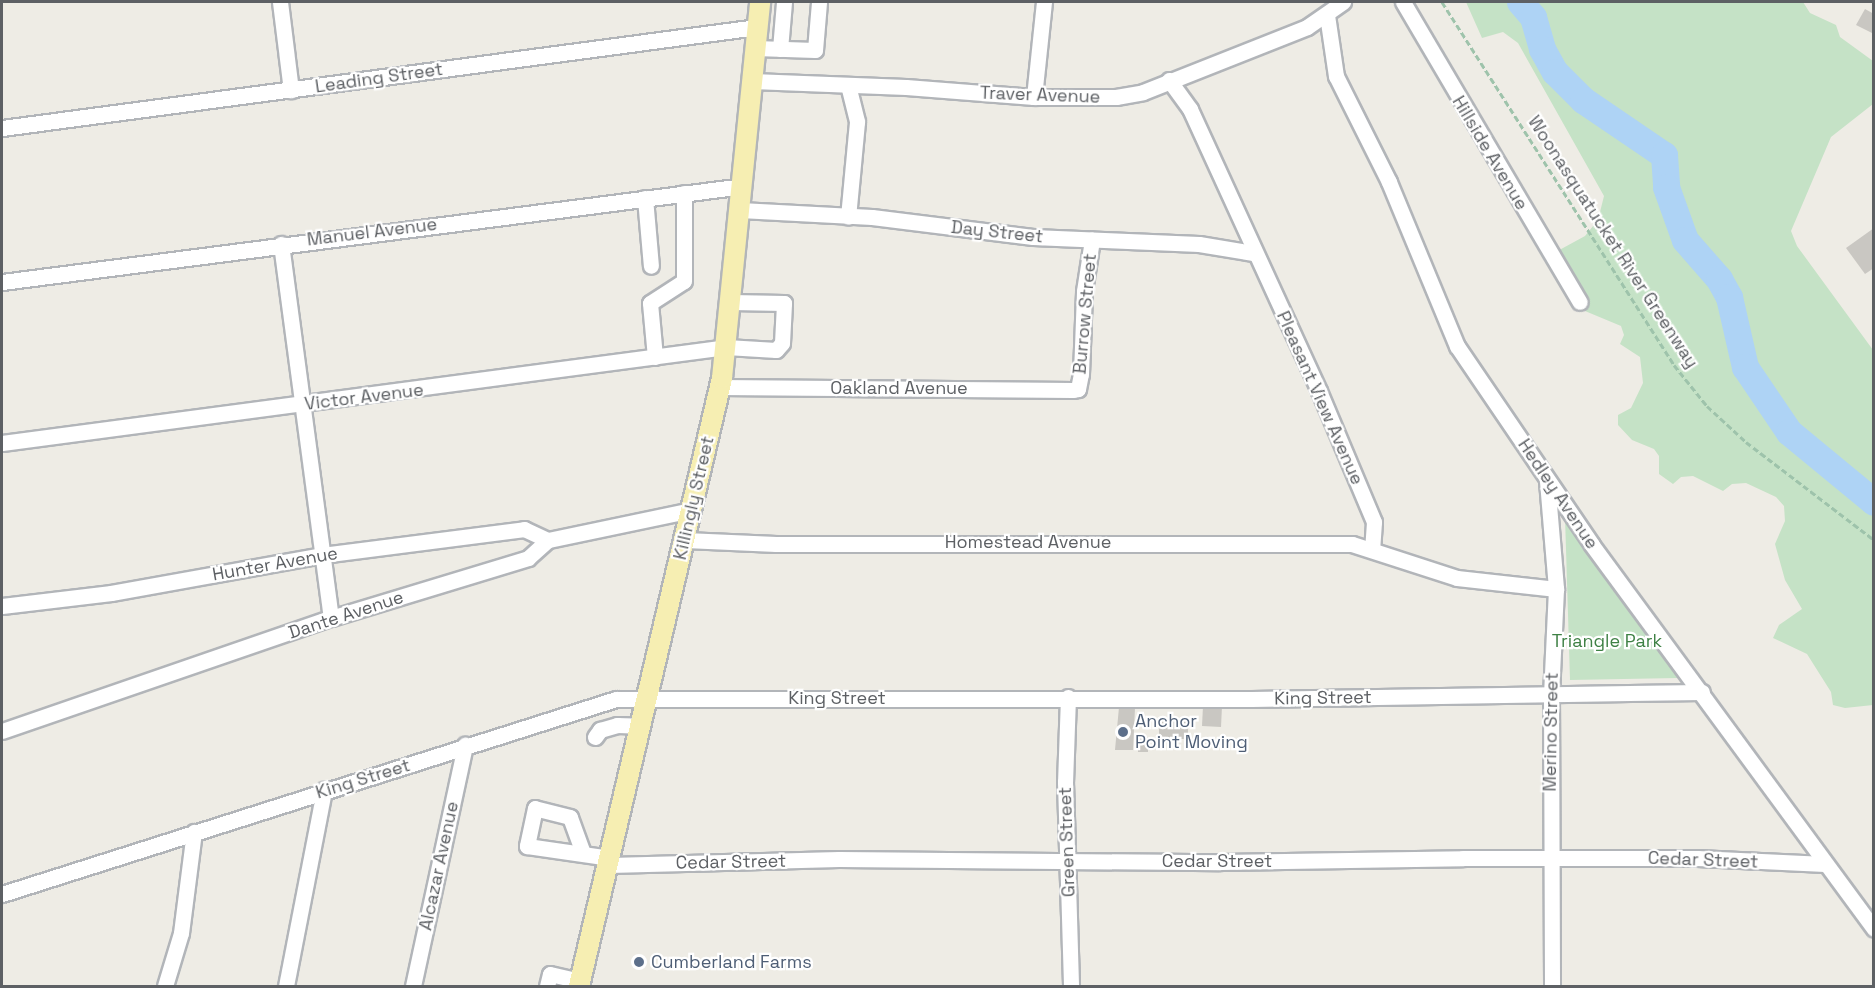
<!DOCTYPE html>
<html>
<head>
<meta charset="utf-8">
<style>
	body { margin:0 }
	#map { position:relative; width:1875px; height:988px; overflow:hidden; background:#eeece5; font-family:"Space Grotesk",sans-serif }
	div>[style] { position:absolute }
	.green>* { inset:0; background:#c5e2c6 }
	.river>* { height:27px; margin:-13.5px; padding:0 13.5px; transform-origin:13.5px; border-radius:13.5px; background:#aed3f5 }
	.building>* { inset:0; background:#c9c7c2 }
	.path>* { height:3px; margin-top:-1.5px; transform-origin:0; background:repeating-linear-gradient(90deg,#9ec3ab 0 6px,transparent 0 9px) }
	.roads { filter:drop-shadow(2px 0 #b2b5b9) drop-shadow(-2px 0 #b2b5b9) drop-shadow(0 2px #b2b5b9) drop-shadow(0 -2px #b2b5b9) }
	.minor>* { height:15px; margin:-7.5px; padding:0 7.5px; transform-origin:7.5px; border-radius:7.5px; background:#fff }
	.major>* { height:20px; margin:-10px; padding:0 10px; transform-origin:10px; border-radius:10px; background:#f6eeb2 }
	.dots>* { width:16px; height:16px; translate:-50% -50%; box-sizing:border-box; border:3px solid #fff; border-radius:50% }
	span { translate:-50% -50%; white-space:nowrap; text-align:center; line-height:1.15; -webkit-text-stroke:4.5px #fff; paint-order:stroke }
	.street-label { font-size:18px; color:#5d6064 }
	.park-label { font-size:18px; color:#3f8145 }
	.service-label { font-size:18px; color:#4e5e75 }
	.left { translate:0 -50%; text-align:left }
	.frame { position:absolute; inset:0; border:3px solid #5d6064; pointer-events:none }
</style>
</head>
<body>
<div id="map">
	<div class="green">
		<i style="clip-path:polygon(1466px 2px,1803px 2px,1810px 13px,1836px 25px,1840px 37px,1873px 61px,1873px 104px,1831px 137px,1791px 231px,1797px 246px,1873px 350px,1873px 705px,1845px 708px,1833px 705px,1831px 692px,1807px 654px,1773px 638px,1779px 625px,1802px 609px,1785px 580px,1775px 544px,1785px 521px,1784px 506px,1776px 497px,1746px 483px,1732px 484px,1723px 491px,1693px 476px,1681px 477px,1673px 484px,1659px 474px,1659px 456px,1654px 449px,1632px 440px,1618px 425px,1618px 415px,1631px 408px,1643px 383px,1640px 357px,1620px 344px,1624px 335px,1621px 326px,1585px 311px,1552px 254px,1585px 236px,1598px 220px,1604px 196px,1518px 43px,1503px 32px,1482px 38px)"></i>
		<i style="clip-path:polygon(1565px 517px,1678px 678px,1570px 680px)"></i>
	</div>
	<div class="river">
		<i style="left:1520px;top:2px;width:20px;rotate:49deg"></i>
		<i style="left:1533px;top:17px;width:33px;rotate:74deg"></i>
		<i style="left:1542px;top:49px;width:26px;rotate:61deg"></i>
		<i style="left:1555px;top:72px;width:40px;rotate:45deg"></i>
		<i style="left:1583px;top:100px;width:98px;rotate:34.2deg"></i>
		<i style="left:1664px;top:155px;width:32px;rotate:86deg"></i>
		<i style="left:1666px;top:187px;width:56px;rotate:70.3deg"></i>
		<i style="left:1685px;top:240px;width:52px;rotate:48.9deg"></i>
		<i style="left:1719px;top:279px;width:21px;rotate:61deg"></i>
		<i style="left:1729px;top:297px;width:72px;rotate:77.1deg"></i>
		<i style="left:1745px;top:367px;width:78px;rotate:55.9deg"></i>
		<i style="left:1789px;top:432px;width:110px;rotate:39.5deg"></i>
	</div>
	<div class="building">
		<i style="clip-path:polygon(1865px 9px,1874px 14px,1874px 34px,1856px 25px)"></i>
		<i style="clip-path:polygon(1874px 228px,1874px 268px,1865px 274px,1846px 248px)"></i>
		<i style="clip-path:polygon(1203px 706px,1222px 706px,1221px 727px,1202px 726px)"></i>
		<i style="clip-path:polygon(1119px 707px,1135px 708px,1133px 750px,1115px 750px)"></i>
		<i style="clip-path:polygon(1159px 720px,1188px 720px,1188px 739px,1159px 739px)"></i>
		<i style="clip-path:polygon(1148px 737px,1148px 752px,1138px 752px,1138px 738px)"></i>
	</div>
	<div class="path">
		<i style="left:1442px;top:2px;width:431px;rotate:57.4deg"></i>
		<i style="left:1674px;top:365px;width:53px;rotate:51.2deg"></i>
		<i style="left:1707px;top:406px;width:53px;rotate:42.7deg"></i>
		<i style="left:1746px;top:442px;width:161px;rotate:37.4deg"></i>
	</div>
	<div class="roads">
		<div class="minor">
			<i style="left:280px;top:2px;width:89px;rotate:82.9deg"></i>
			<i style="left:1403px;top:2px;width:348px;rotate:59.5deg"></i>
			<i style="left:1327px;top:15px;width:62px;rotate:81.6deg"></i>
			<i style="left:1336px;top:76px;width:119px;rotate:63.4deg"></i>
			<i style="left:1389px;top:182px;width:178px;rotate:67.5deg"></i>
			<i style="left:1457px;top:346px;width:240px;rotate:55.8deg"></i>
			<i style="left:1592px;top:545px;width:476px;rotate:53.7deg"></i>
			<i style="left:755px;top:48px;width:60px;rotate:1.9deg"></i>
			<i style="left:815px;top:50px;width:48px;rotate:-85.2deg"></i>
			<i style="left:780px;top:49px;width:47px;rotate:-85.1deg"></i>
			<i style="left:1169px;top:80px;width:36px;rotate:54deg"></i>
			<i style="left:1190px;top:109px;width:310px;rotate:65.4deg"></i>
			<i style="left:1319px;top:391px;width:142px;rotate:67.2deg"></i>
			<i style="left:1374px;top:522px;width:26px;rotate:94deg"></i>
			<i style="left:752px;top:81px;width:154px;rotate:2.2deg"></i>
			<i style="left:906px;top:87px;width:128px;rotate:4.5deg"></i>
			<i style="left:1034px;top:97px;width:82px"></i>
			<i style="left:1116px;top:97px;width:27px;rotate:-10deg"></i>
			<i style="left:1143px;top:92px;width:176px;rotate:-21.6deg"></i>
			<i style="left:1307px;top:27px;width:44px;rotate:-34.8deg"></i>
			<i style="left:848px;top:85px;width:38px;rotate:76deg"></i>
			<i style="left:857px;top:122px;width:95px;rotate:95.4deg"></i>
			<i style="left:1034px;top:97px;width:96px;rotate:-84deg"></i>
			<i style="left:2px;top:128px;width:762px;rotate:-7.62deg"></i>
			<i style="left:645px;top:198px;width:68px;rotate:85deg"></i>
			<i style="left:740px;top:210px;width:132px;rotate:3deg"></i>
			<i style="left:872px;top:217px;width:162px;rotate:7.1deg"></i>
			<i style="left:1033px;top:237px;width:166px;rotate:2.4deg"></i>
			<i style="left:1199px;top:244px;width:55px;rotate:9.5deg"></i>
			<i style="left:281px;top:244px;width:377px;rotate:82.4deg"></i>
			<i style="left:2px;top:282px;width:747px;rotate:-7.38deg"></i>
			<i style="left:655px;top:357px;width:54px;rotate:-95.3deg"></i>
			<i style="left:650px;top:303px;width:40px;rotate:-32.9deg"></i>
			<i style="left:684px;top:281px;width:88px;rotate:-90deg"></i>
			<i style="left:719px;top:387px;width:354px;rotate:0.5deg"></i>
			<i style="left:1073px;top:390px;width:5px;rotate:-11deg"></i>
			<i style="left:1078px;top:389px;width:15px;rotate:-79deg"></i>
			<i style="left:1081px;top:374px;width:83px;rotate:-87.9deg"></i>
			<i style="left:1084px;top:291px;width:52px;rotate:-81.1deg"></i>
			<i style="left:2px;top:443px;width:730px;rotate:-7.55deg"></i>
			<i style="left:726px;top:347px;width:50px;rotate:3.4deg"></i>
			<i style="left:776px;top:350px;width:9px;rotate:-49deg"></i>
			<i style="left:782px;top:343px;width:40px;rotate:-87.1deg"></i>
			<i style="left:784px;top:303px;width:53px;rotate:-178.9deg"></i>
			<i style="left:1547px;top:481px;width:108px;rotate:85.2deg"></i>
			<i style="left:1556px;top:589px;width:106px;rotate:92.7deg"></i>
			<i style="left:1551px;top:695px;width:291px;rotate:89.8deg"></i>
			<i style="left:685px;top:540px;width:91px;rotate:2.5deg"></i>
			<i style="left:776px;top:544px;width:576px"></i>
			<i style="left:1352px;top:544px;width:110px;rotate:17.9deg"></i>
			<i style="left:1457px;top:578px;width:100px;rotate:6.3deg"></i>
			<i style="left:2px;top:606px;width:110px;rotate:-6.8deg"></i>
			<i style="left:111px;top:593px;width:214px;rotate:-10.2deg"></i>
			<i style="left:322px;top:555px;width:204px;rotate:-7.3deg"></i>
			<i style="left:524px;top:529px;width:26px;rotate:25deg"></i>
			<i style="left:1068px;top:697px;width:85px;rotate:92deg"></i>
			<i style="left:1065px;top:782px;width:204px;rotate:88.3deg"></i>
			<i style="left:2px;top:731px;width:348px;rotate:-19deg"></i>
			<i style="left:331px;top:618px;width:206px;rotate:-16.9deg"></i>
			<i style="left:528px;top:558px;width:27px;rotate:-42deg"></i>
			<i style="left:548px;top:540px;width:146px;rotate:-11.8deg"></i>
			<i style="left:595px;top:737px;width:9px;rotate:-54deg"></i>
			<i style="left:600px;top:730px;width:18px;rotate:-16deg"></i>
			<i style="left:617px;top:725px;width:23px;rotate:2deg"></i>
			<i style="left:583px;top:853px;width:38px;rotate:-110deg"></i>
			<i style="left:570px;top:817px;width:36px;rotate:-166deg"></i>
			<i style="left:535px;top:808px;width:39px;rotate:102deg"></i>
			<i style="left:527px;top:846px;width:84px;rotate:8.2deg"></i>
			<i style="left:609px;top:865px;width:230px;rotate:-1.5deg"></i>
			<i style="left:839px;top:859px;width:381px;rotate:0.5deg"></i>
			<i style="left:1220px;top:862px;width:243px;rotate:-0.9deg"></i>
			<i style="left:1463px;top:858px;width:234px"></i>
			<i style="left:1697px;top:858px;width:128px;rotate:2.7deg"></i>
			<i style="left:2px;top:894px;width:644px;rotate:-17.62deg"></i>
			<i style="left:616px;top:699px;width:635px"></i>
			<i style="left:1251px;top:699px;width:451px;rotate:-0.9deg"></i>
			<i style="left:165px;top:986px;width:55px;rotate:-73.2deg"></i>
			<i style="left:181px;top:933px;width:102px;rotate:-82.7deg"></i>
			<i style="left:286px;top:986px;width:200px;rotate:-79deg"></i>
			<i style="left:413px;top:986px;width:247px;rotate:-77.8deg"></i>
			<i style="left:547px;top:986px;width:12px;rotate:-76deg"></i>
			<i style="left:550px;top:974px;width:31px;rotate:13deg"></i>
		</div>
		<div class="major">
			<i style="left:579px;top:986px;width:625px;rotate:-76.76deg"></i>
			<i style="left:722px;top:378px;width:378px;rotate:-84.2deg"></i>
		</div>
	</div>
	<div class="dots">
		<i style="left:1123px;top:732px;background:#5c6f8a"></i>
		<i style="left:639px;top:962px;background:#5c6f8a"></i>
	</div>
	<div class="street-label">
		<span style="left:379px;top:78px;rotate:-8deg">Leading Street</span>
		<span style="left:1040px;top:95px;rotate:2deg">Traver Avenue</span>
		<span style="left:1490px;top:153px;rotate:59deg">Hillside Avenue</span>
		<span style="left:372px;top:232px;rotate:-7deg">Manuel Avenue</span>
		<span style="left:997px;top:232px;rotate:6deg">Day Street</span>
		<span style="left:1613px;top:242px;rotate:57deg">Woonasquatucket River Greenway</span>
		<span style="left:1085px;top:314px;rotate:-85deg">Burrow Street</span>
		<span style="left:899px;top:388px">Oakland Avenue</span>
		<span style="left:364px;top:397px;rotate:-7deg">Victor Avenue</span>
		<span style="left:1320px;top:398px;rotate:66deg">Pleasant View Avenue</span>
		<span style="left:1558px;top:494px;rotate:56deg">Hedley Avenue</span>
		<span style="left:694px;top:498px;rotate:-77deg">Killingly Street</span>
		<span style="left:1028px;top:542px">Homestead Avenue</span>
		<span style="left:275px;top:564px;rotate:-10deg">Hunter Avenue</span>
		<span style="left:346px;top:615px;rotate:-18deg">Dante Avenue</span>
		<span style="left:837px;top:698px">King Street</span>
		<span style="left:1323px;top:698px;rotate:-1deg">King Street</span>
		<span style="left:1551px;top:732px;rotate:-89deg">Merino Street</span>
		<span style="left:363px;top:779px;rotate:-17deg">King Street</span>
		<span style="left:1067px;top:842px;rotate:-92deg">Green Street</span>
		<span style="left:1703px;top:860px;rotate:2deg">Cedar Street</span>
		<span style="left:1217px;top:861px">Cedar Street</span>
		<span style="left:731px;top:862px;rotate:-1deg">Cedar Street</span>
		<span style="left:439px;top:866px;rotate:-78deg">Alcazar Avenue</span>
	</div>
	<div class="park-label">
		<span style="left:1607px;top:641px">Triangle Park</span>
	</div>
	<div class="service-label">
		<span class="left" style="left:1135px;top:732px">Anchor<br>Point Moving</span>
		<span class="left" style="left:651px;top:962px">Cumberland Farms</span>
	</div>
	<div class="frame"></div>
</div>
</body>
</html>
